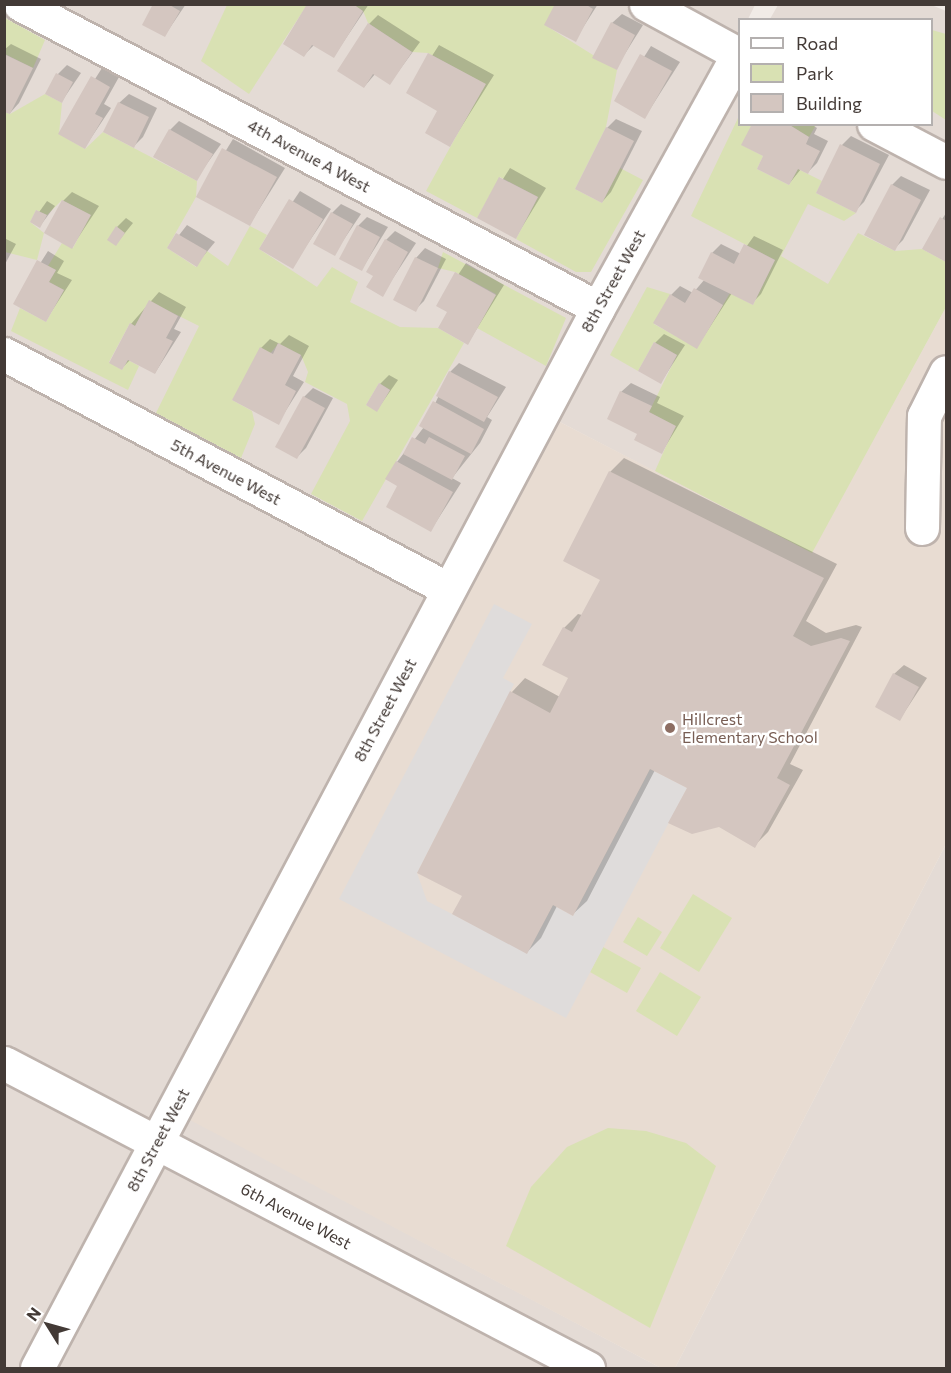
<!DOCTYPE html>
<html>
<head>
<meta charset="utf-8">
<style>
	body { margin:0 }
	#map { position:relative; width:951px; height:1373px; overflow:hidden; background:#f1ebe6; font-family:Commissioner,sans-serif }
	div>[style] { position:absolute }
	.residential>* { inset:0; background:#e4dbd5 }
	.education>* { inset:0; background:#e8dcd2 }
	.green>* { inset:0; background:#d9e1b3 }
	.parking>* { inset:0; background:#dfdcdb }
	.shadow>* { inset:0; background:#0003 }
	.building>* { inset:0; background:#d4c6c0 }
	.roads { filter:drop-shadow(2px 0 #beb3ad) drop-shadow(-2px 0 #beb3ad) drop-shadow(0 2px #beb3ad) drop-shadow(0 -2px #beb3ad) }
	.minor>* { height:33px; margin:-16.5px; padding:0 16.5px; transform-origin:16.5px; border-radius:16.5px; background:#fff }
	.dots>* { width:16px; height:16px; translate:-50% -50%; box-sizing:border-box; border:3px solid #fff; border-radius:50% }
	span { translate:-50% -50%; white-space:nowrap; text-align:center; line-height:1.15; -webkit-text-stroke:4.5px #fff; paint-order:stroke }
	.street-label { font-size:16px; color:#433a36 }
	.education-label { font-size:16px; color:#785e54 }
	.left { translate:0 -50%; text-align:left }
	.frame { position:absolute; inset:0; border:6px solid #433a36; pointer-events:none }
	.legend { position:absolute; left:738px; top:18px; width:195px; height:108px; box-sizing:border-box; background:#fff; border:2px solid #b4b0af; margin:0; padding:8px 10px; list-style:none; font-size:18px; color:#433a36 }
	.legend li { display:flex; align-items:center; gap:12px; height:30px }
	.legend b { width:30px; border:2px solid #b4b0af }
	.north { position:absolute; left:18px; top:1295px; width:60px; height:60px; -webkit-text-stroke:4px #fff; paint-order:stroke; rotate:307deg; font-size:16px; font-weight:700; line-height:24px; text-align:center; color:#433a36 }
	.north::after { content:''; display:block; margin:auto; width:21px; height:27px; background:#433a36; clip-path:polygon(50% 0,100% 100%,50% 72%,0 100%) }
</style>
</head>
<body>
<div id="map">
	<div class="residential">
		<i style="clip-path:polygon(929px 4px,946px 11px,946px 307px,812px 553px,556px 420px,739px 77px,740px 124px,932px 124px,932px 20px,770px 19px,778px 5px)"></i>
		<i style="clip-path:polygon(5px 5px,755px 5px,748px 19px,740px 20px,739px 36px,453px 612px,190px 1119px,661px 1368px,5px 1368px)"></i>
		<i style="clip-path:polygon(946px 844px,946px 1368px,675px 1368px)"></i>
	</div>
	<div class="education">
		<i style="clip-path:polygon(946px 307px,946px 844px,675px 1368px,661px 1368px,190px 1120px,556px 420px,812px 552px)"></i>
	</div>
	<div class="green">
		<i style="clip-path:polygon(227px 5px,307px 5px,249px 94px,201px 61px)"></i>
		<i style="clip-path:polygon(353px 5px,555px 5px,545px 25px,617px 70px,606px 127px,575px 189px,602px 203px,620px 168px,643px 180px,591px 272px,576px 272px,516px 239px,538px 197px,500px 177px,477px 218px,426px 191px,485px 84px,428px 53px,412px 52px,368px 23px,363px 11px)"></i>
		<i style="clip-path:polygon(5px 18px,45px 40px,33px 68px,5px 54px)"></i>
		<i style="clip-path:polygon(932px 30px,946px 34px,946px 120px,932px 111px)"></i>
		<i style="clip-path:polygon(evenodd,45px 94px,62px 103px,59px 134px,85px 149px,103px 132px,197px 181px,196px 197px,167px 248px,196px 267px,207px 251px,228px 266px,250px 226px,267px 235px,259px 249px,317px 287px,332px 267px,358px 282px,350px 302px,400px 327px,438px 328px,464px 343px,362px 521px,311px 494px,350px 421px,347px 404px,305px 382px,308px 372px,301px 355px,278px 344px,232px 400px,252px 411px,255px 424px,241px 458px,156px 413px,199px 326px,149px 301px,135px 326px,130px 323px,109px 362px,122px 370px,128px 360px,139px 366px,128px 390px,11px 331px,20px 308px,46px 322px,64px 290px,49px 282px,56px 270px,48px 266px,62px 243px,73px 248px,90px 215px,62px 200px,47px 215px,36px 210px,30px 222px,44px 233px,37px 260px,5px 252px,4px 112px,10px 114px,45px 94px,379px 383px,390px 390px,377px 411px,366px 405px,379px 383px)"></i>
		<i style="clip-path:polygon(739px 116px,740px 124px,752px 125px,742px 145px,763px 156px,757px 169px,789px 185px,798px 169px,822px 181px,816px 193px,856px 213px,844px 221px,808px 204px,781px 256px,828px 284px,858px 233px,895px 251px,922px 249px,946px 262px,946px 307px,812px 553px,655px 471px,675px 426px,649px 412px,677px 355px,654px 342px,638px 371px,610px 355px,647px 287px,670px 294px,654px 324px,697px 348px,730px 293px,753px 305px,775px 260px,691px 216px)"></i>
		<i style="clip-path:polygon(788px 124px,816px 125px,809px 137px)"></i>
		<i style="clip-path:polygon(443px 252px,566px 318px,546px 366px,477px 328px,496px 294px,455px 272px,438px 268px)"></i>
		<i style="clip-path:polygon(693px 894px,732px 918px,699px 972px,660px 948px)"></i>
		<i style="clip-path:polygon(638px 917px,662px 932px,647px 956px,623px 942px)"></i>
		<i style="clip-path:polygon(603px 947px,641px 968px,627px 993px,590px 972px)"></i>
		<i style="clip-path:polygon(660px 972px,701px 997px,677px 1036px,636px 1011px)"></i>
		<i style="clip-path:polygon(608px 1128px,646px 1131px,686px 1143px,716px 1166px,650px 1328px,506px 1246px,531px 1187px,567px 1147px)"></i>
	</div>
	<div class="parking">
		<i style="clip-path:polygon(494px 604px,532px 624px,503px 678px,514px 684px,417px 873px,427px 901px,527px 953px,553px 905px,573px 916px,650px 769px,687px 788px,566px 1018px,339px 899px)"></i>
	</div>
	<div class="shadow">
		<i style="clip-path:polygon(155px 4px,186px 4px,165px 35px)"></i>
		<i style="clip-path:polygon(309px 4px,369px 4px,334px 56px,314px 45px,304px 55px)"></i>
		<i style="clip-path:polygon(557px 4px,598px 4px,575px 40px)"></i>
		<i style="clip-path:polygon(622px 14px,643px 25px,616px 68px,612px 23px)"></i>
		<i style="clip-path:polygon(378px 15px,420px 42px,390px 83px,376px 73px,364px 87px,369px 24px)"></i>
		<i style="clip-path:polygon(11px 44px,41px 59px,19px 103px,10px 113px,4px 110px,4px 50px)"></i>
		<i style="clip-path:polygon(439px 45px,494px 75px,450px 145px,439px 110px,408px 93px)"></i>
		<i style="clip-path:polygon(651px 46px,680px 62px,645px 117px,616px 101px)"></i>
		<i style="clip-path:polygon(67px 65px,81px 73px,62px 101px,58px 74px)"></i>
		<i style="clip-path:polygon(102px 68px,119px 77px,104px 104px,111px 108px,85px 147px,60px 134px)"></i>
		<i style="clip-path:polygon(129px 94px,157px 108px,143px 137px,134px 146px,119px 103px)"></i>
		<i style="clip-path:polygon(616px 119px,642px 131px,611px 192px,602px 202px,607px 128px)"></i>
		<i style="clip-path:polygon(179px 121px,221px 144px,196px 179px,170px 130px)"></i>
		<i style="clip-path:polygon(753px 124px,811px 124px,817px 128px,814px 134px,828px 141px,817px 163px,808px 172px,801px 169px,789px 184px)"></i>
		<i style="clip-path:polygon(851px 136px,889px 155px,864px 202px,855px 211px,842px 145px)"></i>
		<i style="clip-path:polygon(233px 139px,285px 168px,250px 224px,198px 196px)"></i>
		<i style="clip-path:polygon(510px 168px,546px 188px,516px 237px,479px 217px)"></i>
		<i style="clip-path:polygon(901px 176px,930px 190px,903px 240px,894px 249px,892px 185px)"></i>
		<i style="clip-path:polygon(300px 191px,331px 209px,292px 267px,261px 249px)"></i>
		<i style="clip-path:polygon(72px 192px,99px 206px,72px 247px,63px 201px)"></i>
		<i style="clip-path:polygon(47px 201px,55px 206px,40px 226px,32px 222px)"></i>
		<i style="clip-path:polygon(341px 204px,361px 214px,334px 254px,332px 213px)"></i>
		<i style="clip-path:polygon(946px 213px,946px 260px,924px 248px)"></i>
		<i style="clip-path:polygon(367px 217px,388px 227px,362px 269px,358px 226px)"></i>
		<i style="clip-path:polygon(126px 218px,133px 223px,116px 244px,117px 227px)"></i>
		<i style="clip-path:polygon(187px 225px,215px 242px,196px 265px,169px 248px)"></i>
		<i style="clip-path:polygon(395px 231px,416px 243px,382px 295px,375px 275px,386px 240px)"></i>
		<i style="clip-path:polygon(754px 236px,783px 250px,761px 294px,752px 303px,732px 293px,697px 347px,671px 295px,680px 286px,693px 293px,705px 279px,712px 253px,721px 244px,741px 254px)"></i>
		<i style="clip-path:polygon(4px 238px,16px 244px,4px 266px)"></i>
		<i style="clip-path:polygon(425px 248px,446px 259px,424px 301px,415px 310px,416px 258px)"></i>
		<i style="clip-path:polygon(48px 251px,64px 261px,57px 273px,72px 280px,46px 320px,15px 303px)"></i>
		<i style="clip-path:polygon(466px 263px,504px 285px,468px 343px,449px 311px,438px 305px)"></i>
		<i style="clip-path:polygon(159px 292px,186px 307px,174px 329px,181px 332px,155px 373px,131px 359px,122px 368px,131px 324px)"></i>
		<i style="clip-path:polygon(664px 334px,685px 345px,661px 382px,655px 343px)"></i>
		<i style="clip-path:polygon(289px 335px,309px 346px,293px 376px,304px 382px,278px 423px,261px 348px,270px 339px,280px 344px)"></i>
		<i style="clip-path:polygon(459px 363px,506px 387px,487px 417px,492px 420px,480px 443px,452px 478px,461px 483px,431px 530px,399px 486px,397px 462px,424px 427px,450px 372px)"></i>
		<i style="clip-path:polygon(389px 375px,398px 380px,377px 410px,380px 384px)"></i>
		<i style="clip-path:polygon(631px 383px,660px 397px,657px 403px,684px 416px,662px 452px,639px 433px,621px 392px)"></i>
		<i style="clip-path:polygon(313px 388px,333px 398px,306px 448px,297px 457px,304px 397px)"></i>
		<i style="clip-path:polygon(624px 458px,837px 564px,806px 621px,826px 633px,856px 625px,862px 627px,790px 764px,803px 770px,768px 832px,754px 846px,689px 788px,655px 770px,587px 901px,573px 914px,557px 906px,541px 938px,527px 952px,464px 895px,419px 872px,512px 692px,525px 678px,560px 697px,570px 678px,544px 664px,564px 628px,578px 614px,582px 615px,602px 579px,565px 560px,610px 472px)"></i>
		<i style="clip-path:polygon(904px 665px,927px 678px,900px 719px,894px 674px)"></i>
	</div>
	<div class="building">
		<i style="clip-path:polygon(153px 4px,168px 4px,180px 11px,165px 37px,142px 25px)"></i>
		<i style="clip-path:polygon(307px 4px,353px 4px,363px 11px,334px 58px,312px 45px,304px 57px,283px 44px)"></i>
		<i style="clip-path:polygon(555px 4px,585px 4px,593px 9px,576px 42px,544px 25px)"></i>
		<i style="clip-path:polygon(611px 22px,635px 35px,617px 70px,592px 58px)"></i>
		<i style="clip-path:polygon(368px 23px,412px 52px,390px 85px,373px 74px,364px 88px,337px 71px)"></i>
		<i style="clip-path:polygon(428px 53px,486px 84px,450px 147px,425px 133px,437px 111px,406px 93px)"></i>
		<i style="clip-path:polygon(4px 54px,33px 68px,10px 114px,4px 112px)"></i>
		<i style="clip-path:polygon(640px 54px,672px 71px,645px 119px,614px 101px)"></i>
		<i style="clip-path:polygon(56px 73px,73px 82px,62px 103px,45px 94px)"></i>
		<i style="clip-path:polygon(91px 76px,110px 87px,95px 114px,103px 118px,85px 149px,58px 134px)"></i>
		<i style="clip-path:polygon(118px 102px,149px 117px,134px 148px,103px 132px)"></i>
		<i style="clip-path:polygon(752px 124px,788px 124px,809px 137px,806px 144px,820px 151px,808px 174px,798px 169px,789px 185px,757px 169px,763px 156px,741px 145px)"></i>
		<i style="clip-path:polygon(606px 127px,634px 141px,602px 203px,575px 189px)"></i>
		<i style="clip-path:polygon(169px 129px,213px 154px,197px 181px,153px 157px)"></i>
		<i style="clip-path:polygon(840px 144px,880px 164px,856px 213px,816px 193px)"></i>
		<i style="clip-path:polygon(222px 148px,277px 177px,250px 226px,196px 197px)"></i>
		<i style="clip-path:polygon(499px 177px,538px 197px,516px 239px,477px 218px)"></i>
		<i style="clip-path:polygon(891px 184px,921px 200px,895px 251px,864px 235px)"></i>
		<i style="clip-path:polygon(289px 199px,323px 219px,293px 269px,259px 249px)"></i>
		<i style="clip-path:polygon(62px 200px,91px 215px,72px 249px,44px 233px)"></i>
		<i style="clip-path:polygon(36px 210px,47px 215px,40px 228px,30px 222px)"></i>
		<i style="clip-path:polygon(331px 212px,353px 224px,335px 256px,313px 244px)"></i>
		<i style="clip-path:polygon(940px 217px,946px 221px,946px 262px,922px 249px)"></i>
		<i style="clip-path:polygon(357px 225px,380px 237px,362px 271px,339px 259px)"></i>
		<i style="clip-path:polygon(116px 226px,125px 233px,116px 246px,107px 240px)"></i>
		<i style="clip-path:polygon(176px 233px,207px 251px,197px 267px,167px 248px)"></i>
		<i style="clip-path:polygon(385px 239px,408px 252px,383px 297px,366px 287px,373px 276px,366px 272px)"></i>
		<i style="clip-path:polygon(744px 244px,775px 260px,753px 305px,698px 278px,711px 252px,734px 264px)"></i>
		<i style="clip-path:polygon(415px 257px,438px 268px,416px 312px,393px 300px)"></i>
		<i style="clip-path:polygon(37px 260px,56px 270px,49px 282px,64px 290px,46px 322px,13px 304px)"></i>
		<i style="clip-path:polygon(455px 272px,496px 295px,468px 345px,438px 328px,447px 312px,436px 306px)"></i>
		<i style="clip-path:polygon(694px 288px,723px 305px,697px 349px,653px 323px,670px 294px,685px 303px)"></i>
		<i style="clip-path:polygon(149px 300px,178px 316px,166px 338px,173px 341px,155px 374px,128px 360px,122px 370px,109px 363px,130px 323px,135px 326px)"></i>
		<i style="clip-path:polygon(654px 342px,677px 355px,661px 384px,638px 371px)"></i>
		<i style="clip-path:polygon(278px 343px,301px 355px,285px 385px,296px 391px,279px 425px,232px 400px,260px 347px,273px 354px)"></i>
		<i style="clip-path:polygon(449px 371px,498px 397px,484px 422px,436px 396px)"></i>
		<i style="clip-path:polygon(379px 383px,390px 390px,377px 412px,366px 405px)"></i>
		<i style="clip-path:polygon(620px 391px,652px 406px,649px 412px,676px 426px,662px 454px,634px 440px,637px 434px,607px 419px)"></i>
		<i style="clip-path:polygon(303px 396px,325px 408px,297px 459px,275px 447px)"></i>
		<i style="clip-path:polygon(433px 401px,484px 429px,471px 454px,419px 426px)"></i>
		<i style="clip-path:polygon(412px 437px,425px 444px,429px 437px,465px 456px,452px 480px,403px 454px)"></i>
		<i style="clip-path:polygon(396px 461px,453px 492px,431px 532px,386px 507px,397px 486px,385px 479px)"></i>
		<i style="clip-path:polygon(609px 471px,824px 578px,793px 636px,811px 646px,841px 638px,850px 641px,777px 778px,790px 785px,755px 848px,719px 827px,692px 834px,668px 823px,687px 788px,650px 769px,573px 916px,553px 905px,527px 954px,452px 914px,462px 896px,417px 873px,510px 691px,550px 713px,568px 678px,542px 665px,563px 627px,572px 632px,600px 580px,563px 561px)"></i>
		<i style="clip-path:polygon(893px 673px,919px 687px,900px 721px,875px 707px)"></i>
	</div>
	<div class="roads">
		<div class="minor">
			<i style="left:20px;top:4px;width:653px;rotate:27.74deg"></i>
			<i style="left:646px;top:4px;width:107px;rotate:28.5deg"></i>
			<i style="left:874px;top:124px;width:81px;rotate:27.8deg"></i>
			<i style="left:4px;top:354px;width:502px;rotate:27.89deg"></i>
			<i style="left:922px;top:528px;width:112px;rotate:-89deg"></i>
			<i style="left:924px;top:416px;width:49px;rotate:-63.4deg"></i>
			<i style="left:4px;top:1063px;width:659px;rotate:27.58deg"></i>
			<i style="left:37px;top:1368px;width:1199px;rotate:-62.11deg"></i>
			<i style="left:598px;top:308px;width:290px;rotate:-61.1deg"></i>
		</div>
	</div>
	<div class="dots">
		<i style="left:670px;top:728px;background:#8d6e63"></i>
	</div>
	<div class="street-label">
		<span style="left:309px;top:156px;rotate:28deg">4th Avenue A West</span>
		<span style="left:613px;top:281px;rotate:-61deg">8th Street West</span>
		<span style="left:226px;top:472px;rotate:28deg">5th Avenue West</span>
		<span style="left:385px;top:710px;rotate:-62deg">8th Street West</span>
		<span style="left:158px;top:1140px;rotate:-62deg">8th Street West</span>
		<span style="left:296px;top:1216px;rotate:28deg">6th Avenue West</span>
	</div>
	<div class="education-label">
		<span class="left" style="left:682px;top:728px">Hillcrest<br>Elementary School</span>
	</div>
	<div class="frame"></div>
	<ul class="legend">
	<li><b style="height:8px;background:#fff"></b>Road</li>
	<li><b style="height:16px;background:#d9e1b3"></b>Park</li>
	<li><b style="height:16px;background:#d4c6c0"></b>Building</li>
	</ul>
	<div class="north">N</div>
</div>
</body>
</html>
